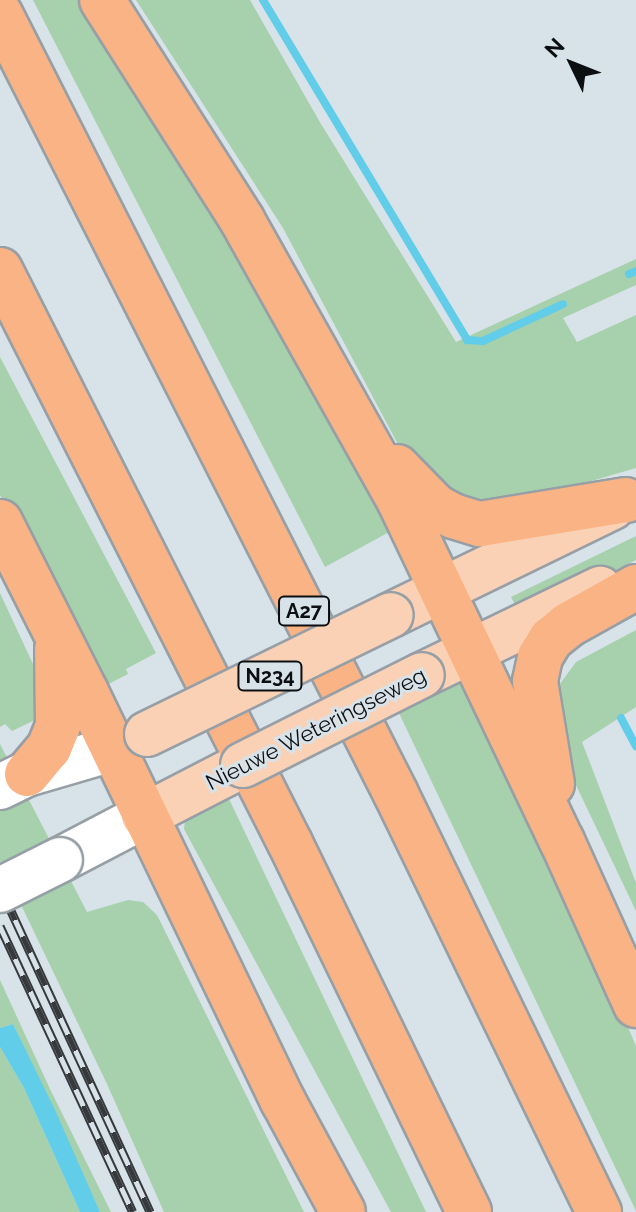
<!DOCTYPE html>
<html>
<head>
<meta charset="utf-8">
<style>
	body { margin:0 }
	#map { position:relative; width:636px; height:1212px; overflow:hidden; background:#d8e2e9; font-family:Raleway,sans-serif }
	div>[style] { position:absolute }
	.green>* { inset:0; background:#a7d0ac }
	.water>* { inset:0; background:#62cde8 }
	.stream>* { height:8px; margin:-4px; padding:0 4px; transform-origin:4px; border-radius:4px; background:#62cde8 }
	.roads { filter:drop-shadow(2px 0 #979fa6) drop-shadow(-2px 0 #979fa6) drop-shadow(0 2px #979fa6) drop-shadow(0 -2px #979fa6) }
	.secondary>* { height:44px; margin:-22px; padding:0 22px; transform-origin:22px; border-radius:22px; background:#fff }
	.primary>* { height:44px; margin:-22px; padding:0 22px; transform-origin:22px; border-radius:22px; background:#fbd1b6 }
	.highway>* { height:44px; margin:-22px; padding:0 22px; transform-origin:22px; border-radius:22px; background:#f9b385 }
	.rail>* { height:9px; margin-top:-4.5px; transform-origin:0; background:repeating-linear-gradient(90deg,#d8e2e9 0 18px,#363a3d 0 36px); box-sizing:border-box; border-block:2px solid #363a3d }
	.bridges { filter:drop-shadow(2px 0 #979fa6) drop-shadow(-2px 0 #979fa6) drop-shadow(0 2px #979fa6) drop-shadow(0 -2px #979fa6) }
	.secondary-bridge>* { height:44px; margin:-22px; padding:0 22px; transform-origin:22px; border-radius:22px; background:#fff }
	.primary-bridge>* { height:44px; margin:-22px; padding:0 22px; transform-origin:22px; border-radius:22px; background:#fbd1b6 }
	span { translate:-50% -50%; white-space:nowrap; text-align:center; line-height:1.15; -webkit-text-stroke:6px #d8e2e9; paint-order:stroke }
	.shield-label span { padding:2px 6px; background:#d8e2e9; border:2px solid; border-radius:6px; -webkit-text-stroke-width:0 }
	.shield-label { font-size:20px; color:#0c0f11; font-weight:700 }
	.street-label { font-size:22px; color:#0c0f11 }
	.north { position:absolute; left:532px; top:24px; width:80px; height:80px; -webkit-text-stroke:6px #d8e2e9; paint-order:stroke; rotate:313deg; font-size:22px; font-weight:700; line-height:32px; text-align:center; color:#0c0f11 }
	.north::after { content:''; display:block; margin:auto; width:28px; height:36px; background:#0c0f11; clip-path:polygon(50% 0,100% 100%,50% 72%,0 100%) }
</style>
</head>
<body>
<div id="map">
	<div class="green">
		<i style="clip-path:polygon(33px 0,89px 0,402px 525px,325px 567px)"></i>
		<i style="clip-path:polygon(136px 0,250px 0,321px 124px,456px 342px,636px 259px,636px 285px,563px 318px,577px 342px,636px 315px,636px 468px,509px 505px,467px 500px,409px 465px,283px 228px)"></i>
		<i style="clip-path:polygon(0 357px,156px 653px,126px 669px,128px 674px,95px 691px,0 495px)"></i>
		<i style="clip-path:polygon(636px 536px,636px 560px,521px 616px,511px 597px)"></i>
		<i style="clip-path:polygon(0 593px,39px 677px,39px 718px,12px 731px,5px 724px,0 727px)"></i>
		<i style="clip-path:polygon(636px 630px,636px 707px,582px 742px,636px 883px,636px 911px,574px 781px,554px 692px,576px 662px)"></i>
		<i style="clip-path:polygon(461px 679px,588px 933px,636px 1046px,636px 1211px,398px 711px)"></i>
		<i style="clip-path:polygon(0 744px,87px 912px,128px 900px,143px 902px,157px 915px,304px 1212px,164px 1212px,107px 1084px,0 861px)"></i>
		<i style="clip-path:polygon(229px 799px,426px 1212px,391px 1212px,184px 829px,185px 820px,196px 812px)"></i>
		<i style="clip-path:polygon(0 980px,50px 1089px,111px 1212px,100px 1212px,13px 1024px,0 1028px)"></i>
		<i style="clip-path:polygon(0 1047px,24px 1088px,80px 1212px,0 1212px)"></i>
	</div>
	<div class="water">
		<i style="clip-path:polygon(13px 1024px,56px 1112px,100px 1212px,80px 1212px,24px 1088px,0 1047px,0 1028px)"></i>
	</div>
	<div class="stream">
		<i style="left:263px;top:0;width:397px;rotate:59deg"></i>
		<i style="left:467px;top:340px;width:16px;rotate:4deg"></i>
		<i style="left:483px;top:341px;width:88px;rotate:-24.8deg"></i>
		<i style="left:629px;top:274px;width:8px;rotate:-23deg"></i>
		<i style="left:621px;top:718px;width:32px;rotate:62deg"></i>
	</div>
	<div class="roads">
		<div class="secondary">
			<i style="left:0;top:787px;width:30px;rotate:-26deg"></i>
			<i style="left:27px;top:774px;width:89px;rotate:-16.4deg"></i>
			<i style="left:60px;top:860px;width:95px;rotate:-27.6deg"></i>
		</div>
		<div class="primary">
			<i style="left:391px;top:615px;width:246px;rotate:-26deg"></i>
			<i style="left:422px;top:675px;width:198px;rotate:-25.8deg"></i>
			<i style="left:144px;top:816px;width:111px;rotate:-27.3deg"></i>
		</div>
		<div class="highway">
			<i style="left:102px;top:0;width:261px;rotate:57.5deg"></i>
			<i style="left:242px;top:220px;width:323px;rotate:60.7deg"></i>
			<i style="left:400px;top:502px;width:376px;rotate:64.5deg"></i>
			<i style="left:562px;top:841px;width:180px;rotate:65.7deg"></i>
			<i style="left:0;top:14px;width:875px;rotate:63.08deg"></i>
			<i style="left:396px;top:794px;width:465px;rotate:64.1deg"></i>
			<i style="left:0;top:270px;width:642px;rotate:63.16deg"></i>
			<i style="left:290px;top:843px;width:410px;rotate:64.1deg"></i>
			<i style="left:397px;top:467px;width:56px;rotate:45.7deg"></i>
			<i style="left:436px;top:507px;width:19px;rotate:28deg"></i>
			<i style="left:453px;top:516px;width:28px;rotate:17deg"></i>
			<i style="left:480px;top:524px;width:148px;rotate:-9.3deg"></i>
			<i style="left:0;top:522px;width:191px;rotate:63.2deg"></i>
			<i style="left:86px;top:692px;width:454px;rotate:64.3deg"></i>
			<i style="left:283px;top:1101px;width:126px;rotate:61.6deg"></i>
			<i style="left:27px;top:774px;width:34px;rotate:-50deg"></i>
			<i style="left:49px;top:748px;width:24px;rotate:-68deg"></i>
			<i style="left:58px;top:726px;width:77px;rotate:-90.7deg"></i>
			<i style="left:552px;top:784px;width:104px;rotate:-99.4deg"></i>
			<i style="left:535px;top:681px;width:25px;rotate:-78deg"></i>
			<i style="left:540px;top:657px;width:21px;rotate:-59deg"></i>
			<i style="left:551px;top:639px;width:22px;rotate:-39deg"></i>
			<i style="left:568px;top:625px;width:78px;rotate:-29.2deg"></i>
		</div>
	</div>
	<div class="rail">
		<i style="left:0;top:887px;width:358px;rotate:65.2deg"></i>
		<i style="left:0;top:926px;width:315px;rotate:65.1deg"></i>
	</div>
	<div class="bridges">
		<div class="secondary-bridge">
			<i style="left:0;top:890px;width:67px;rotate:-26.6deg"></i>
		</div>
		<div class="primary-bridge">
			<i style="left:147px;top:734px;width:271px;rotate:-26deg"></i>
			<i style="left:243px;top:765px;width:200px;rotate:-26.7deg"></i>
		</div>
	</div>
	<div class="shield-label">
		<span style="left:304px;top:611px">A27</span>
		<span style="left:270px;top:676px">N234</span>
	</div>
	<div class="street-label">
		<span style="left:316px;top:729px;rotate:-27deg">Nieuwe Weteringseweg</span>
	</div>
	<div class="north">N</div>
</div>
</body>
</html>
